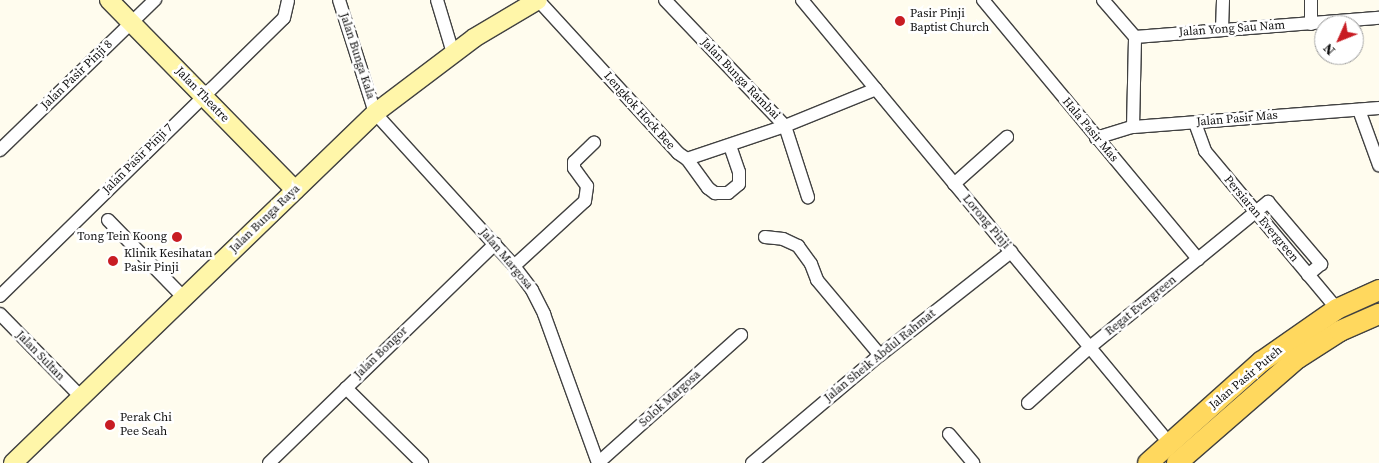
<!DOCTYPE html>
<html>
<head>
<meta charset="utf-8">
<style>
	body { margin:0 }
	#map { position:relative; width:1379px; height:463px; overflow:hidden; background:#fffcee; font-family:"Source Serif 4",serif }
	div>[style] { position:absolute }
	.roads { filter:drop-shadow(1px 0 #414141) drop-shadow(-1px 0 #414141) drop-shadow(0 1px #414141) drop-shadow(0 -1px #414141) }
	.minor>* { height:12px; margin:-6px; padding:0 6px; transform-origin:6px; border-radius:6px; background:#fff }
	.secondary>* { height:18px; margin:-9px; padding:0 9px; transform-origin:9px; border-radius:9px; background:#fff6a9 }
	.primary>* { height:20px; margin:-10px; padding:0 10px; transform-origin:10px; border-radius:10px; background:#ffd85e }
	.dots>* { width:14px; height:14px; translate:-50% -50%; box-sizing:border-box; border:2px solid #fff; border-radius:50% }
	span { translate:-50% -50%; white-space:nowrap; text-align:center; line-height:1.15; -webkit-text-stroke:5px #fff; paint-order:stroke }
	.poi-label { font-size:12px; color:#0e0e0e }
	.left { translate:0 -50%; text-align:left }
	.right { translate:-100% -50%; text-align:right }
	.street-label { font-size:12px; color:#0e0e0e }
	.north { position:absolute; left:1314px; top:15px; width:50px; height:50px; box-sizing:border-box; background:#fff; border:1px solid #9f9f9f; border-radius:50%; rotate:226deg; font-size:14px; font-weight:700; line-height:20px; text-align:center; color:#0e0e0e }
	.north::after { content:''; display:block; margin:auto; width:18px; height:22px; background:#c81c23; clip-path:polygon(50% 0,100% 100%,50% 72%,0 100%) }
</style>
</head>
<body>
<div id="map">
	<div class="roads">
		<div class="minor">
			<i style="left:339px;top:0;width:119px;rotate:72.3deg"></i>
			<i style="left:375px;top:113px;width:207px;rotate:47.7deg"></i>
			<i style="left:514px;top:266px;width:30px;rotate:53deg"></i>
			<i style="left:532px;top:290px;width:27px;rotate:63deg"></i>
			<i style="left:544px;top:314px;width:158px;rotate:70.1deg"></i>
			<i style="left:437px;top:0;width:55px;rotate:73.2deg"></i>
			<i style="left:538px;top:0;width:207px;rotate:47.5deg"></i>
			<i style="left:678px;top:153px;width:11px;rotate:34deg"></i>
			<i style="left:687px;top:159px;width:103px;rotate:-18.6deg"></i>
			<i style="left:785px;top:126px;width:98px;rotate:-22.1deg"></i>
			<i style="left:665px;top:0;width:174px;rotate:46.4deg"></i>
			<i style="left:785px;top:126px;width:75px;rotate:72.1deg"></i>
			<i style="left:802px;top:0;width:577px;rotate:50.35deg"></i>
			<i style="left:983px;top:0;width:337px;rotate:50.3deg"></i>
			<i style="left:1103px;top:0;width:49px;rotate:49.1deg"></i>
			<i style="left:1135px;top:37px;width:245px;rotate:-4.5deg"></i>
			<i style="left:1311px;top:24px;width:24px;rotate:-90deg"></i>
			<i style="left:1222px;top:29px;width:29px;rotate:-88deg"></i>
			<i style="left:1359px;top:110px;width:59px;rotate:70deg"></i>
			<i style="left:1195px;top:123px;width:30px;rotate:70deg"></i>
			<i style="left:1205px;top:151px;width:206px;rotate:50.1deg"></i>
			<i style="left:1133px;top:127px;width:90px;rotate:-88.7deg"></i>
			<i style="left:1096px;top:138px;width:39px;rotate:-17deg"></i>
			<i style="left:1133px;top:127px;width:247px;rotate:-4.4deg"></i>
			<i style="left:0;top:150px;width:216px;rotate:-44.1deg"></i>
			<i style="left:687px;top:159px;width:36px;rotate:54deg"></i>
			<i style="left:708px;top:188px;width:9px;rotate:36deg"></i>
			<i style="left:715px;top:193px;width:13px"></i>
			<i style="left:728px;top:193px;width:14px;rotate:-39deg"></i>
			<i style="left:739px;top:184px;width:12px;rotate:-90deg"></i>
			<i style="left:739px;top:172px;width:28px;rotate:-109deg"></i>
			<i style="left:954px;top:184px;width:71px;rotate:-41.6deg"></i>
			<i style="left:108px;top:220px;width:109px;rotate:45.7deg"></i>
			<i style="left:765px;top:237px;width:18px;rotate:6deg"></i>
			<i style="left:783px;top:239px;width:17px;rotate:25deg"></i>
			<i style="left:798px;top:246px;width:22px;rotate:54deg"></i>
			<i style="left:811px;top:264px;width:17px;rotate:69deg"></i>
			<i style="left:817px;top:280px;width:98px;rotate:50deg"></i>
			<i style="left:514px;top:266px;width:96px;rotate:-42.5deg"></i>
			<i style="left:585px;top:201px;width:15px;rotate:-82deg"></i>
			<i style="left:587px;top:186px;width:22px;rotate:-126deg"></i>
			<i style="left:574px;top:168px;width:6px;rotate:-90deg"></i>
			<i style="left:574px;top:162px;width:28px;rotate:-44deg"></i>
			<i style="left:0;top:296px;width:397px;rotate:-44.4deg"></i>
			<i style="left:284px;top:18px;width:18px;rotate:-77deg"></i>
			<i style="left:0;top:314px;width:116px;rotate:45.7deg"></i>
			<i style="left:346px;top:388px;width:107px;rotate:44.6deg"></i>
			<i style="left:1028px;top:403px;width:84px;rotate:-42.1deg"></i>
			<i style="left:1090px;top:347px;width:230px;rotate:-39.2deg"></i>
			<i style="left:1268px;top:202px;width:82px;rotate:49.5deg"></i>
			<i style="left:1321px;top:264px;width:17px;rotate:140deg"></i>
			<i style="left:949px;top:434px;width:38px;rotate:50deg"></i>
			<i style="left:269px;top:463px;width:315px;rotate:-44.1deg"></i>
			<i style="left:598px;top:463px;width:192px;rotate:-41.8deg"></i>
			<i style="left:752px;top:463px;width:167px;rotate:-40.2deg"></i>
			<i style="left:880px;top:355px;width:167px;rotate:-38.2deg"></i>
		</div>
		<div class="secondary">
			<i style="left:109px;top:0;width:266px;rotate:45.6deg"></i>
			<i style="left:13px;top:463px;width:504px;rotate:-44.03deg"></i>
			<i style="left:375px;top:113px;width:124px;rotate:-37.1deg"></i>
			<i style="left:474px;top:38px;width:74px;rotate:-30.7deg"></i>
		</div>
		<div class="primary">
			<i style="left:1148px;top:463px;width:152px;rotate:-41.8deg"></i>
			<i style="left:1261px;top:362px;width:93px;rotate:-34.9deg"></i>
			<i style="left:1337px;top:309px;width:46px;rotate:-24.3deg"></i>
			<i style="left:1177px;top:463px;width:160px;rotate:-41deg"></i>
			<i style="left:1298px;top:358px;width:50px;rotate:-32.7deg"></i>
			<i style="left:1340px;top:331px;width:43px;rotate:-23.6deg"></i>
		</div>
	</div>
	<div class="dots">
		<i style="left:900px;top:21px;background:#c81c23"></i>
		<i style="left:177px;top:237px;background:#c81c23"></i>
		<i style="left:113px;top:261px;background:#c81c23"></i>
		<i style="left:110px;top:425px;background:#c81c23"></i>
	</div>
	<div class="poi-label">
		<span class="left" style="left:910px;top:21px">Pasir Pinji<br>Baptist Church</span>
		<span class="right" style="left:167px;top:237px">Tong Tein Koong</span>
		<span class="left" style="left:124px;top:261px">Klinik Kesihatan<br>Pasir Pinji</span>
		<span class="left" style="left:120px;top:425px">Perak Chi<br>Pee Seah</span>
	</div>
	<div class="street-label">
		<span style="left:1232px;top:29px;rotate:-4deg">Jalan Yong Sau Nam</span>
		<span style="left:357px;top:56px;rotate:72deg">Jalan Bunga Kala</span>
		<span style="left:77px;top:75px;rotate:-44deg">Jalan Pasir Pinji 8</span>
		<span style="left:740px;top:79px;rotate:46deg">Jalan Bunga Rambai</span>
		<span style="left:202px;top:95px;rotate:46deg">Jalan Theatre</span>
		<span style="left:639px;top:111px;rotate:48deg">Lengkok Hock Bee</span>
		<span style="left:1237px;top:119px;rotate:-5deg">Jalan Pasir Mas</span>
		<span style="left:1090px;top:130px;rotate:50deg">Hala Pasir Mas</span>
		<span style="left:138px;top:159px;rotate:-45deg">Jalan Pasir Pinji 7</span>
		<span style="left:265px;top:219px;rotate:-44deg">Jalan Bunga Raya</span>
		<span style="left:1261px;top:219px;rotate:50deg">Persiaran Evergreen</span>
		<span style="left:986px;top:222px;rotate:50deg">Lorong Pinji</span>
		<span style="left:506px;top:259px;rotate:50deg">Jalan Margosa</span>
		<span style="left:1141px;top:306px;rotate:-39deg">Regat Evergreen</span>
		<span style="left:381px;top:353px;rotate:-44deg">Jalan Bongor</span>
		<span style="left:40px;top:356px;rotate:46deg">Jalan Sultan</span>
		<span style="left:880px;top:356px;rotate:-39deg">Jalan Sheik Abdul Rahmat</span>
		<span style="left:1246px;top:378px;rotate:-40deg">Jalan Pasir Puteh</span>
		<span style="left:670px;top:399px;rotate:-42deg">Solok Margosa</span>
	</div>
	<div class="north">N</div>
</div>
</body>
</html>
